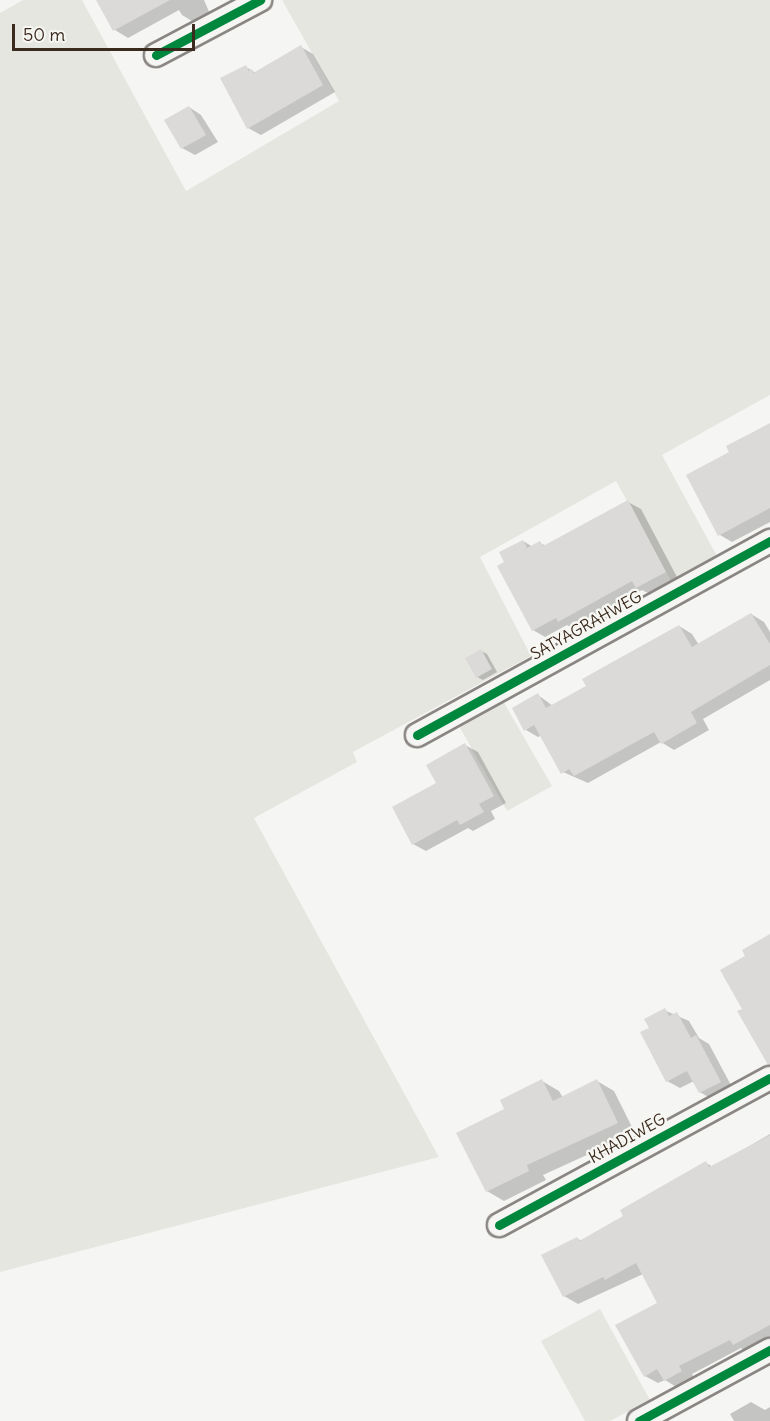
<!DOCTYPE html>
<html>
<head>
<meta charset="utf-8">
<style>
	body { margin:0 }
	#map { position:relative; width:770px; height:1421px; overflow:hidden; background:#f5f5f3; font-family:Delius,sans-serif }
	div>[style] { position:absolute }
	.green>* { inset:0; background:#e6e6e1 }
	.shadow>* { inset:0; background:#0003 }
	.building>* { inset:0; background:#dbdad8 }
	.roads { filter:drop-shadow(2px 0 #8a8683) drop-shadow(-2px 0 #8a8683) drop-shadow(0 2px #8a8683) drop-shadow(0 -2px #8a8683) }
	.minor>* { height:22px; margin:-11px; padding:0 11px; transform-origin:11px; border-radius:11px; background:#f5f5f3 }
	.cycleway>* { height:9px; margin:-4.5px; padding:0 4.5px; transform-origin:4.5px; border-radius:4.5px; background:#00873e }
	span { translate:-50% -50%; white-space:nowrap; text-align:center; line-height:1.15; -webkit-text-stroke:5px #f6f6f2; paint-order:stroke }
	.street-label { font-size:16px; color:#3b2a1e }
	.scale { position:absolute; left:12px; top:24px; width:183px; height:27px; box-sizing:border-box; border:3px solid #3b2a1e; border-top:0; padding-left:8px; font-size:18px; line-height:21px; white-space:nowrap; color:#3b2a1e; -webkit-text-stroke:4px #f6f6f2; paint-order:stroke }
</style>
</head>
<body>
<div id="map">
	<div class="green">
		<i style="clip-path:polygon(23px 0,82px 0,186px 191px,339px 101px,282px 0,770px 0,770px 395px,662px 455px,717px 556px,671px 581px,616px 481px,480px 557px,531px 656px,353px 752px,357px 762px,254px 818px,439px 1157px,0 1272px,0 13px)"></i>
		<i style="clip-path:polygon(499px 694px,552px 786px,507px 811px,455px 719px)"></i>
		<i style="clip-path:polygon(600px 1309px,650px 1400px,610px 1421px,585px 1421px,541px 1341px)"></i>
	</div>
	<div class="shadow">
		<i style="clip-path:polygon(98px 0,204px 0,210px 14px,195px 23px,182px 15px,179px 10px,128px 38px,115px 30px)"></i>
		<i style="clip-path:polygon(301px 47px,313px 54px,335px 92px,261px 135px,248px 128px,246px 67px,256px 73px)"></i>
		<i style="clip-path:polygon(189px 107px,201px 115px,218px 142px,195px 155px,182px 148px)"></i>
		<i style="clip-path:polygon(770px 424px,770px 522px,732px 542px,720px 535px,731px 452px)"></i>
		<i style="clip-path:polygon(628px 502px,641px 509px,678px 579px,650px 594px,642px 590px,572px 628px,567px 625px,545px 637px,533px 630px,506px 562px,523px 541px,533px 547px,540px 543px,546px 546px)"></i>
		<i style="clip-path:polygon(751px 614px,764px 622px,770px 632px,770px 680px,703px 719px,709px 730px,674px 750px,661px 742px,588px 783px,563px 772px,542px 735px,538px 737px,526px 730px,538px 695px,553px 706px,588px 686px,679px 626px,692px 634px,699px 645px)"></i>
		<i style="clip-path:polygon(481px 651px,487px 654px,497px 672px,483px 680px,477px 677px)"></i>
		<i style="clip-path:polygon(465px 745px,478px 752px,506px 803px,491px 811px,495px 819px,473px 831px,468px 828px,426px 851px,413px 844px,438px 783px)"></i>
		<i style="clip-path:polygon(664px 1010px,689px 1021px,699px 1038px,709px 1044px,733px 1089px,713px 1100px,700px 1092px,694px 1081px,680px 1088px,667px 1081px,651px 1029px)"></i>
		<i style="clip-path:polygon(542px 1081px,559px 1091px,563px 1098px,597px 1081px,614px 1091px,635px 1133px,543px 1175px,546px 1180px,504px 1201px,487px 1191px,506px 1110px)"></i>
		<i style="clip-path:polygon(770px 1134px,770px 1340px,747px 1352px,741px 1348px,692px 1374px,694px 1378px,678px 1388px,665px 1380px,658px 1383px,645px 1376px,659px 1304px,643px 1274px,578px 1304px,564px 1296px,577px 1238px,581px 1241px,625px 1217px,706px 1163px,713px 1167px)"></i>
		<i style="clip-path:polygon(751px 1402px,765px 1410px,770px 1407px,770px 1421px,734px 1421px,730px 1414px)"></i>
	</div>
	<div class="building">
		<i style="clip-path:polygon(96px 0,170px 0,113px 31px)"></i>
		<i style="clip-path:polygon(301px 45px,323px 85px,247px 129px,220px 78px,246px 65px,249px 71px,252px 69px,253px 73px)"></i>
		<i style="clip-path:polygon(189px 106px,206px 135px,181px 149px,164px 120px)"></i>
		<i style="clip-path:polygon(770px 423px,770px 508px,718px 536px,686px 475px,729px 452px,726px 446px)"></i>
		<i style="clip-path:polygon(628px 500px,666px 572px,636px 588px,632px 581px,558px 622px,556px 618px,532px 631px,497px 566px,504px 562px,499px 552px,523px 540px,527px 548px,540px 541px,543px 546px)"></i>
		<i style="clip-path:polygon(751px 613px,770px 644px,770px 665px,691px 712px,697px 723px,661px 744px,654px 732px,574px 776px,569px 769px,561px 774px,534px 725px,524px 731px,512px 708px,538px 693px,546px 708px,586px 686px,582px 679px,679px 625px,692px 647px)"></i>
		<i style="clip-path:polygon(481px 649px,492px 669px,476px 678px,465px 658px)"></i>
		<i style="clip-path:polygon(465px 743px,494px 796px,479px 804px,484px 812px,460px 825px,457px 820px,412px 845px,392px 807px,436px 783px,426px 765px)"></i>
		<i style="clip-path:polygon(770px 934px,770px 1065px,768px 1065px,737px 1011px,742px 1009px,720px 970px,745px 956px,742px 950px)"></i>
		<i style="clip-path:polygon(665px 1008px,669px 1016px,677px 1012px,691px 1038px,696px 1035px,721px 1082px,699px 1093px,687px 1071px,666px 1082px,640px 1032px,649px 1028px,644px 1019px)"></i>
		<i style="clip-path:polygon(542px 1079px,553px 1101px,597px 1079px,618px 1123px,527px 1165px,529px 1171px,486px 1192px,456px 1133px,504px 1109px,500px 1100px)"></i>
		<i style="clip-path:polygon(770px 1135px,770px 1325px,733px 1345px,730px 1340px,679px 1366px,682px 1371px,664px 1381px,657px 1369px,644px 1377px,615px 1325px,657px 1303px,636px 1263px,605px 1280px,603px 1277px,563px 1297px,541px 1255px,577px 1237px,579px 1241px,623px 1216px,620px 1210px,706px 1161px,709px 1167px)"></i>
	</div>
	<div class="roads">
		<div class="minor">
			<i style="left:156px;top:55px;width:118px;rotate:-27.9deg"></i>
			<i style="left:417px;top:735px;width:403px;rotate:-28.8deg"></i>
			<i style="left:499px;top:1225px;width:308px;rotate:-28.5deg"></i>
			<i style="left:639px;top:1421px;width:149px;rotate:-28.5deg"></i>
		</div>
	</div>
	<div class="cycleway">
		<i style="left:156px;top:55px;width:118px;rotate:-27.9deg"></i>
		<i style="left:417px;top:735px;width:403px;rotate:-28.8deg"></i>
		<i style="left:499px;top:1225px;width:308px;rotate:-28.5deg"></i>
		<i style="left:639px;top:1421px;width:149px;rotate:-28.5deg"></i>
	</div>
	<div class="street-label">
		<span style="left:586px;top:625px;rotate:-29deg">SATYAGRAHWEG</span>
		<span style="left:627px;top:1138px;rotate:-29deg">KHADIWEG</span>
	</div>
	<div class="scale">50 m</div>
</div>
</body>
</html>
